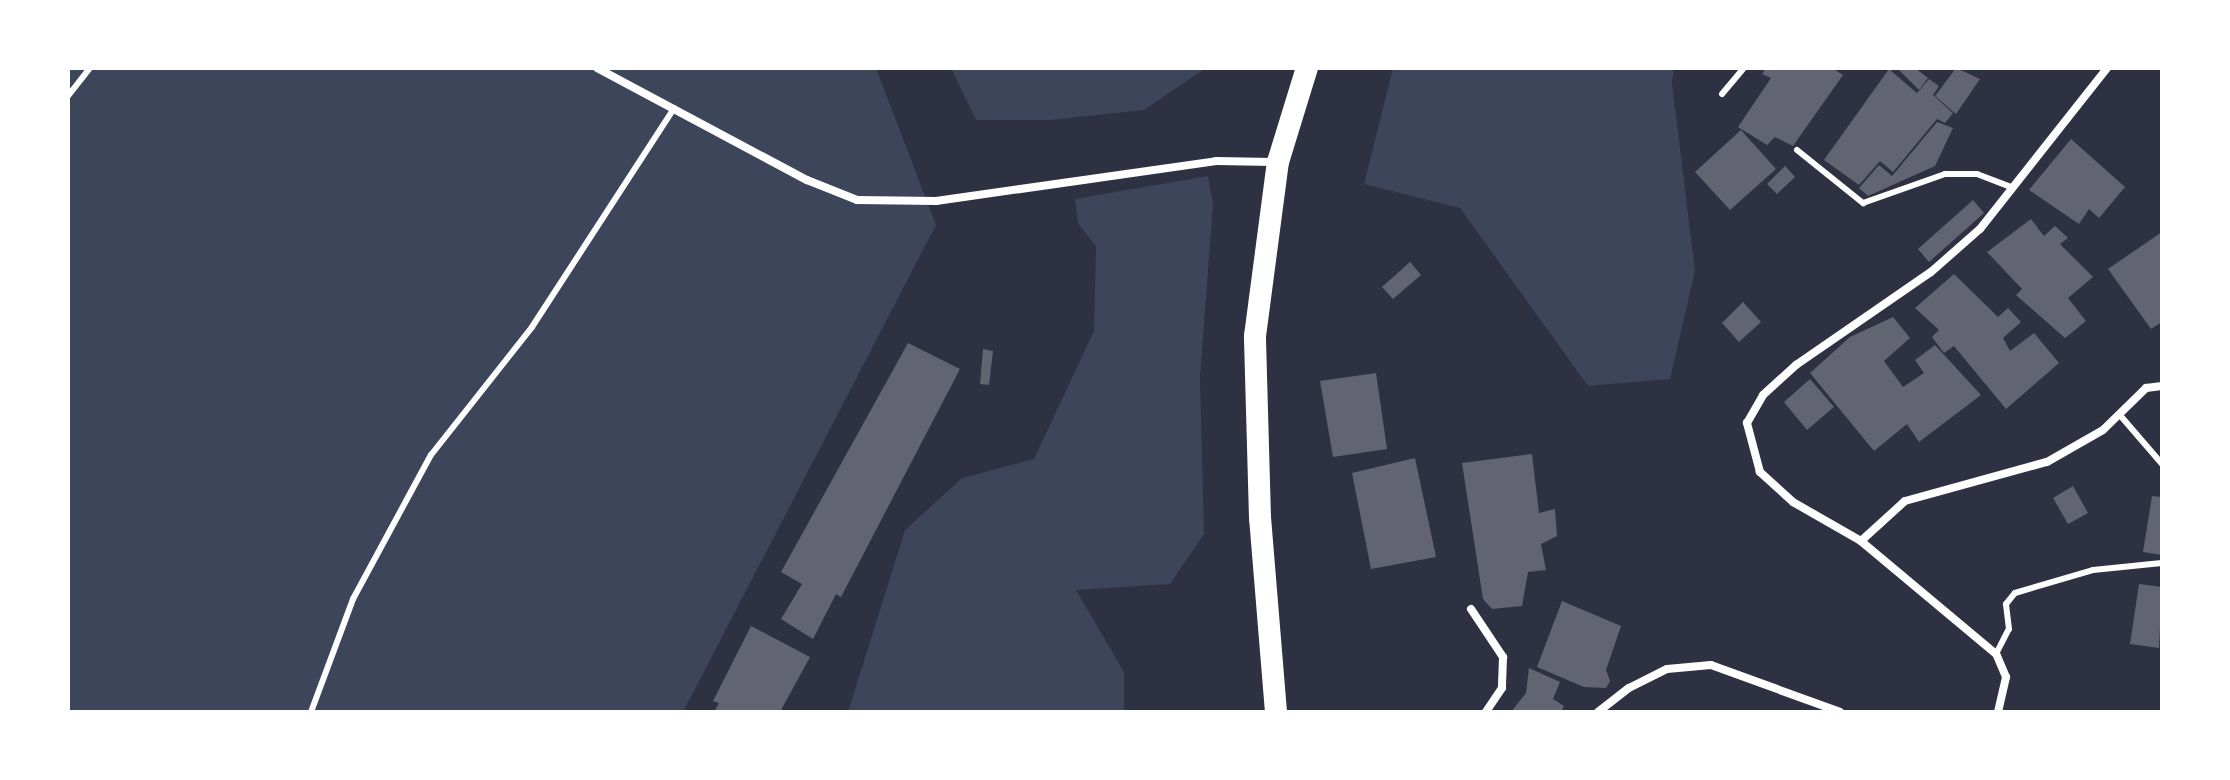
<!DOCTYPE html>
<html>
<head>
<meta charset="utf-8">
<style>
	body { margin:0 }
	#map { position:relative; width:2230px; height:780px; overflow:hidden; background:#2d3142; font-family:"Varela Round",sans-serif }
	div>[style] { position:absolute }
	.green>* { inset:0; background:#3c4559 }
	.building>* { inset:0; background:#626471 }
	.service>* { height:6px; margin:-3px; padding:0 3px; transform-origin:3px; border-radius:3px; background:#fff }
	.minor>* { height:8px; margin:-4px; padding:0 4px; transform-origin:4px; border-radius:4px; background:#fff }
	.trunk>* { height:22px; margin:-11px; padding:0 11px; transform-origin:11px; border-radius:11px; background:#fff }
	span { translate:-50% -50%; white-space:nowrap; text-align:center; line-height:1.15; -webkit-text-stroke:8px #fff; paint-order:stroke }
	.frame { position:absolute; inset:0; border:70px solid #fff; pointer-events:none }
</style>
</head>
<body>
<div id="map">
	<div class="green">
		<i style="clip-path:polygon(68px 68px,876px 68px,936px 225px,683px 712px,68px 712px)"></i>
		<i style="clip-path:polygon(951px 68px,1206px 68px,1144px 110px,1050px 120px,976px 120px)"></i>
		<i style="clip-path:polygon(1393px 68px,1674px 68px,1672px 83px,1695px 271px,1670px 379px,1588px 386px,1460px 208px,1364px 184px)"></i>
		<i style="clip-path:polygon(1208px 176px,1213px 204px,1200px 377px,1204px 534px,1170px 584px,1076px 590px,1124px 672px,1124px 712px,848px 712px,905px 530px,962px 478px,1034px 459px,1094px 331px,1096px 247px,1078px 223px,1075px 199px)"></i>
	</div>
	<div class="building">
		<i style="clip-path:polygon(1766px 68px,1832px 68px,1843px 75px,1793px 146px,1775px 137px,1767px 145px,1738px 127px,1771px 78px,1762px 74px)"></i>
		<i style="clip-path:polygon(1897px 68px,1915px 68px,1928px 78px,1919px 90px)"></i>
		<i style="clip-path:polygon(1956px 68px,1980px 79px,1956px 114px,1935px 96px)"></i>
		<i style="clip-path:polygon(1889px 69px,1917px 93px,1929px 79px,1939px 86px,1933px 95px,1953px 113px,1945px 123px,1937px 119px,1893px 172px,1880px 161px,1859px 185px,1824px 160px)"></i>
		<i style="clip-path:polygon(1937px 122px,1953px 128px,1935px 166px,1868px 196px,1859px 188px,1879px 165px,1892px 176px)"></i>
		<i style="clip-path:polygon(1741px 130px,1776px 169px,1730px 210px,1695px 172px)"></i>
		<i style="clip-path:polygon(2071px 139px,2125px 187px,2099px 218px,2089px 209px,2079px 224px,2029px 190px)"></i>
		<i style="clip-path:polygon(1785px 166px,1795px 177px,1777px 194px,1767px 184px)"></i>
		<i style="clip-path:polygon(1973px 200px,1984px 213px,1929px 262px,1918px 249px)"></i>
		<i style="clip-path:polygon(2031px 219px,2044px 236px,2055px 226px,2068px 238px,2060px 244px,2093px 277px,2068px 298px,2086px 321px,2065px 338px,2016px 295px,2022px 289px,1987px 252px)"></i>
		<i style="clip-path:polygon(2162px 232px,2162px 322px,2151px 329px,2108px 269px)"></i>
		<i style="clip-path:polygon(1410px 262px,1421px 275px,1393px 299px,1382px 287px)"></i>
		<i style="clip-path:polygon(1954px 274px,1998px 317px,2008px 308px,2021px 322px,2003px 338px,2010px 351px,2034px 333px,2059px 363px,2006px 409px,1954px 346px,1944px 353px,1932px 337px,1939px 330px,1915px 308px)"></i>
		<i style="clip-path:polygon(1743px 302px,1761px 322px,1739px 342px,1722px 323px)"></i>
		<i style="clip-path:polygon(1893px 317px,1910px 338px,1884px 361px,1903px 387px,1924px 373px,1915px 360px,1935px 345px,1981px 395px,1919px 442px,1907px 424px,1874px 451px,1810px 373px,1850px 337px)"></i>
		<i style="clip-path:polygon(908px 343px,960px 369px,841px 597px,836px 594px,813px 639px,781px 619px,802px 584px,781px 572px)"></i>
		<i style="clip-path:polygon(983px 349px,993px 351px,989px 385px,980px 384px)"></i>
		<i style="clip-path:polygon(1376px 373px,1387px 449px,1333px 457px,1320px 381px)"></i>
		<i style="clip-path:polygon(1810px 379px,1834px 407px,1807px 430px,1784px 402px)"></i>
		<i style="clip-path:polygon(1532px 454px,1539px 513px,1555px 509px,1557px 536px,1541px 544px,1546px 570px,1528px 572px,1522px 606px,1492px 609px,1483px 599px,1462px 463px)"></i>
		<i style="clip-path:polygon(1415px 458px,1436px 557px,1371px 569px,1352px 473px)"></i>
		<i style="clip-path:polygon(2073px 486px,2088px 513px,2068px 524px,2053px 498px)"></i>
		<i style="clip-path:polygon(2152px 496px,2162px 497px,2162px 555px,2143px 552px)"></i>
		<i style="clip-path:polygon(2139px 584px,2162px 587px,2159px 648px,2130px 644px)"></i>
		<i style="clip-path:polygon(1562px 601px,1621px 626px,1606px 670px,1610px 681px,1606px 688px,1584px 687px,1537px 667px)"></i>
		<i style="clip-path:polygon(751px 626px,810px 657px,780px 712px,714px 712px,719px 703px,713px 701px)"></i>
		<i style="clip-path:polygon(1529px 668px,1560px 682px,1553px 699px,1564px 706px,1561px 712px,1511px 712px,1526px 693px)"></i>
	</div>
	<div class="service">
		<i style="left:1722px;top:94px;width:34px;rotate:-50deg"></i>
		<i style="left:68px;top:96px;width:36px;rotate:-52deg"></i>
		<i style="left:1797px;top:150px;width:85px;rotate:38.8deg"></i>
		<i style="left:1863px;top:203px;width:87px;rotate:-19.5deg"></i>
		<i style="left:1945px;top:174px;width:32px"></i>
		<i style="left:1977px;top:174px;width:36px;rotate:21deg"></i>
		<i style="left:2119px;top:414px;width:66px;rotate:49.3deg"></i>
		<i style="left:1996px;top:654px;width:28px;rotate:-63deg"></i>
		<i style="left:2009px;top:629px;width:25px;rotate:-97deg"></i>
		<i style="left:2006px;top:604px;width:14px;rotate:-51deg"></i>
		<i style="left:2015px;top:593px;width:81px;rotate:-16.4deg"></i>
		<i style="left:2093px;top:570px;width:69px;rotate:-5.8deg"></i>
		<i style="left:311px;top:712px;width:121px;rotate:-69.6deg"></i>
		<i style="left:353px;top:599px;width:164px;rotate:-61.6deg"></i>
		<i style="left:431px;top:455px;width:163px;rotate:-51.7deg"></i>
		<i style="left:532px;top:327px;width:261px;rotate:-57deg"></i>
	</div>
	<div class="minor">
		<i style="left:597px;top:68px;width:238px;rotate:28.1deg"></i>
		<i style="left:807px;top:180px;width:54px;rotate:21.8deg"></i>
		<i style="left:857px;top:200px;width:79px;rotate:0.7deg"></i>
		<i style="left:936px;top:201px;width:283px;rotate:-8.1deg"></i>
		<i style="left:1216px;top:161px;width:61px;rotate:0.9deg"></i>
		<i style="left:1861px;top:541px;width:59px;rotate:-42.3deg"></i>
		<i style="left:1905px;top:501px;width:147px;rotate:-15.4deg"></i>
		<i style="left:2047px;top:462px;width:64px;rotate:-29.7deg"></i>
		<i style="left:2103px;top:430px;width:60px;rotate:-44.3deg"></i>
		<i style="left:2146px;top:388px;width:16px;rotate:-7deg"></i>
		<i style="left:1471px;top:609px;width:58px;rotate:56.3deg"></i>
		<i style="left:1503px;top:657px;width:31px;rotate:92deg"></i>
		<i style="left:1502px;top:688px;width:29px;rotate:124deg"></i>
		<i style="left:1598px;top:712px;width:39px;rotate:-38deg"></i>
		<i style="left:1629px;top:688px;width:42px;rotate:-26.6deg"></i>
		<i style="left:1667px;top:669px;width:44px;rotate:-5.2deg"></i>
		<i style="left:1711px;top:665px;width:137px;rotate:20deg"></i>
		<i style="left:1998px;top:712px;width:36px;rotate:-77deg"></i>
		<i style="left:2006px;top:677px;width:25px;rotate:-113deg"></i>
		<i style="left:1996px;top:654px;width:176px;rotate:-140.1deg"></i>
		<i style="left:1861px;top:541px;width:78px;rotate:-150.2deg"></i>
		<i style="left:1793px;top:502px;width:45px;rotate:-137.7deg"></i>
		<i style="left:1760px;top:472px;width:51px;rotate:-104.9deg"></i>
		<i style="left:1747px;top:423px;width:32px;rotate:-60deg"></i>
		<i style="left:1763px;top:395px;width:45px;rotate:-42.3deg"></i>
		<i style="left:1796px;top:365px;width:164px;rotate:-34.6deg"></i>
		<i style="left:1931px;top:272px;width:65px;rotate:-41.3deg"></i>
		<i style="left:1980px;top:229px;width:205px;rotate:-51.7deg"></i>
	</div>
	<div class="trunk">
		<i style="left:1276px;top:712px;width:195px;rotate:-94.7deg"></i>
		<i style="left:1260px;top:518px;width:182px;rotate:-91.6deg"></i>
		<i style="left:1255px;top:336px;width:176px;rotate:-82.5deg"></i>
		<i style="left:1278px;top:162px;width:98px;rotate:-72.9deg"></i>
	</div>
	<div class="frame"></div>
</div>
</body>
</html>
